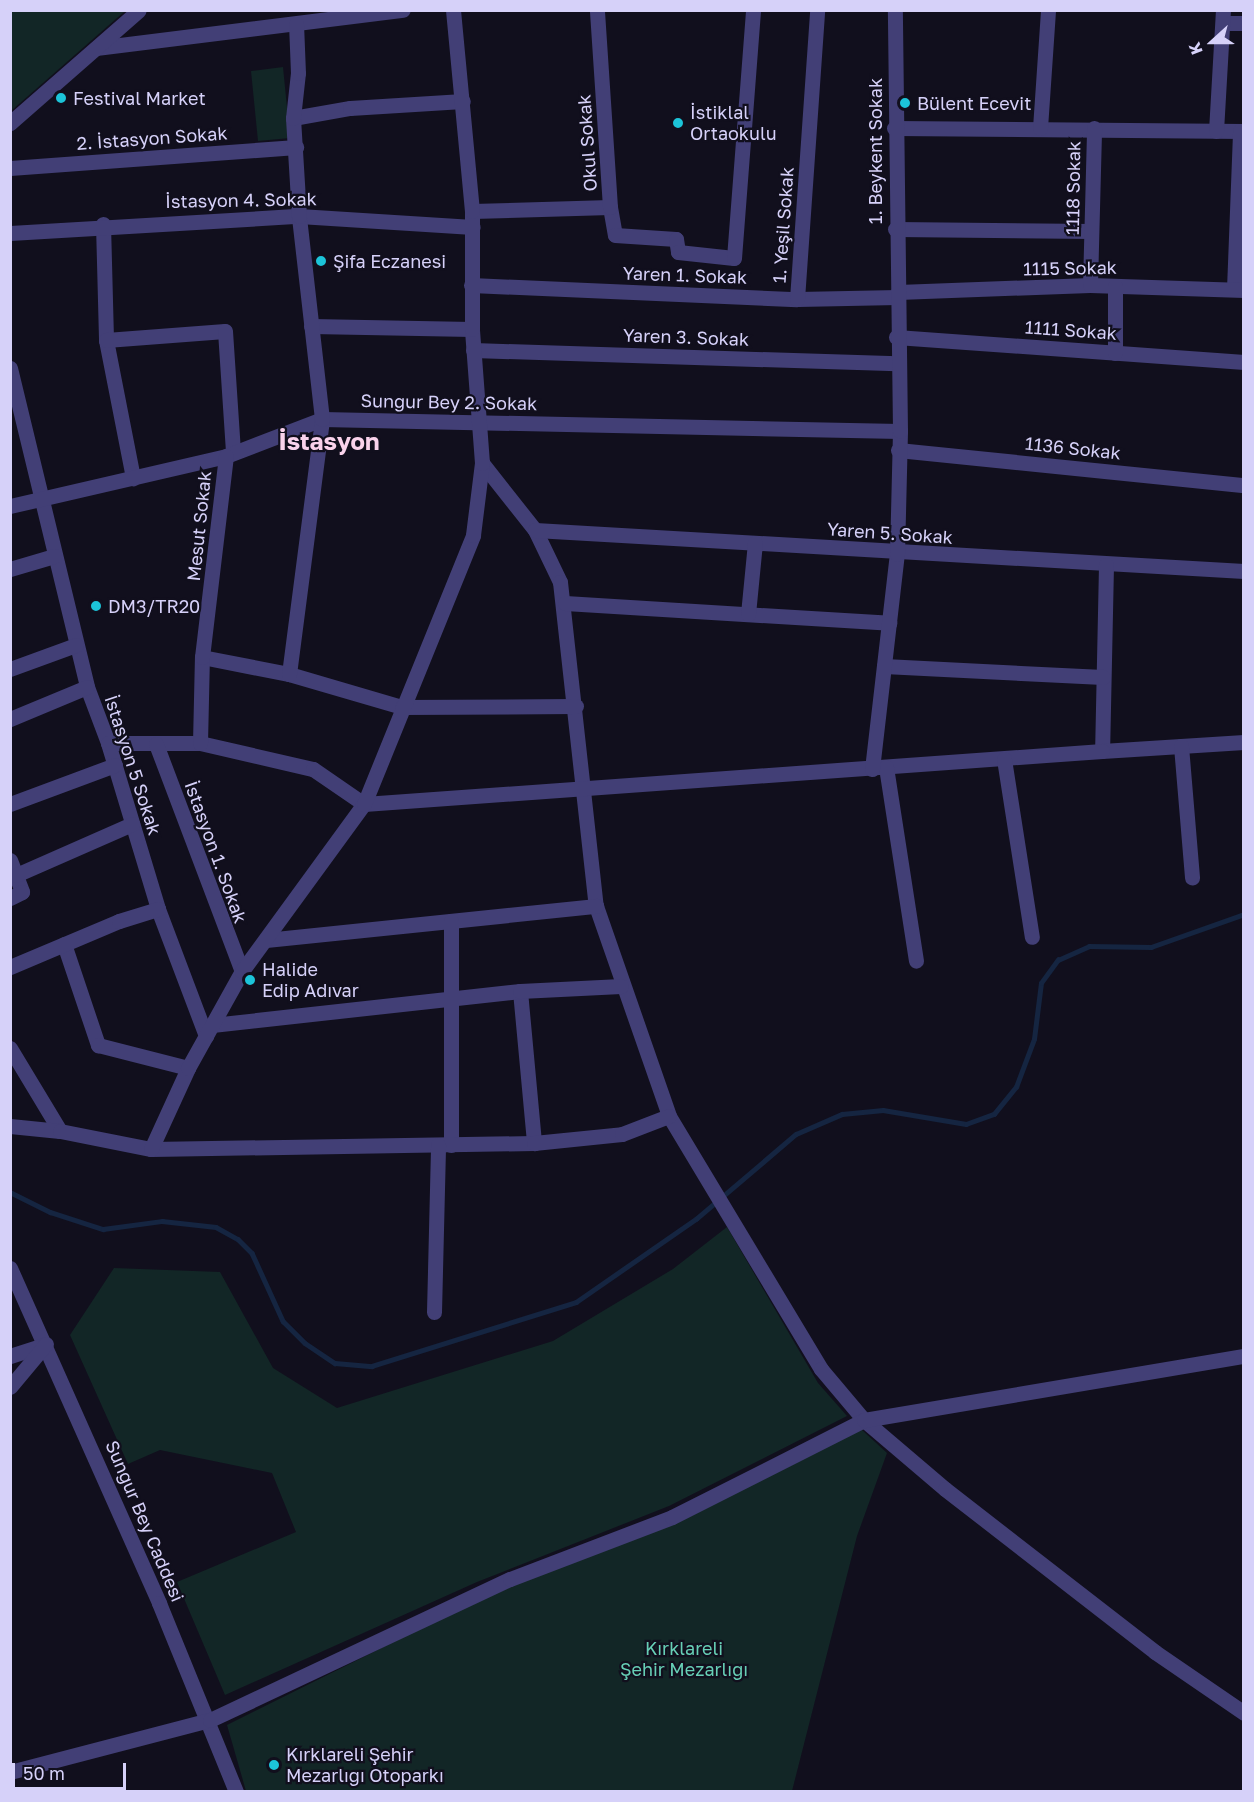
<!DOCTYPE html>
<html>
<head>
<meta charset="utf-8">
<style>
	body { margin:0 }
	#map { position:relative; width:1254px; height:1802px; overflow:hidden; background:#110f1d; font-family:"Golos Text",sans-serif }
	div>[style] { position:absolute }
	.green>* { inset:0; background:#122626 }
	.stream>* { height:4.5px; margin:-2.25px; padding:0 2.25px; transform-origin:2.25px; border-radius:2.25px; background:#152541 }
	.minor>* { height:15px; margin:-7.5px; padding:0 7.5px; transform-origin:7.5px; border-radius:7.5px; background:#423f76 }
	.tertiary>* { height:15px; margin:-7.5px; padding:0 7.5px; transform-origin:7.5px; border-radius:7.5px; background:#423f76 }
	.dots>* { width:16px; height:16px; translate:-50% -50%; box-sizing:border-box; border:3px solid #110f1d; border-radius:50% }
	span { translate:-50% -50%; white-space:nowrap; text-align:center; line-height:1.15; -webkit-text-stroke:4.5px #110f1d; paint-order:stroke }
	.poi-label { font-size:18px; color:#d6d1f9 }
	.left { translate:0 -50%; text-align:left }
	.street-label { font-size:18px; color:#d6d1f9 }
	.park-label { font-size:18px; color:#67cfb6 }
	.district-label { font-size:24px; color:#f9d2eb; font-weight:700 }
	.frame { position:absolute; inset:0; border:12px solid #d6d1f9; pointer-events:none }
	.north { position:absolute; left:1182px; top:12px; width:60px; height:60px; -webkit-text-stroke:4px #110f1d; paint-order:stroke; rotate:249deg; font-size:16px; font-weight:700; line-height:24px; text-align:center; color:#d6d1f9 }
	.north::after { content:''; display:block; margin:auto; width:21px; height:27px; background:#d6d1f9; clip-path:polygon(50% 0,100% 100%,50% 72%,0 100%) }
	.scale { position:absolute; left:12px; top:1763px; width:114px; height:27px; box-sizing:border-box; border:3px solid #d6d1f9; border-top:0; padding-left:8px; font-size:18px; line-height:21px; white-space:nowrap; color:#d6d1f9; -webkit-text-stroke:4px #110f1d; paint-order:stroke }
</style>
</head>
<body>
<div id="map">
	<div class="green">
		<i style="clip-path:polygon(11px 10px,125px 10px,125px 11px,11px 111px)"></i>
		<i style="clip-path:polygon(283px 67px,290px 138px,258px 141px,251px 71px)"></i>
		<i style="clip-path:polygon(727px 1227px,818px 1383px,847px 1416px,669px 1506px,477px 1582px,225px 1695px,177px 1582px,296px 1532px,272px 1473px,160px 1450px,128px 1464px,70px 1335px,114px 1268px,220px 1272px,273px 1368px,337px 1408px,553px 1341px,673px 1269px)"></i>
		<i style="clip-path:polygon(861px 1429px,887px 1453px,857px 1536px,792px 1791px,246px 1791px,227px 1725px,484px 1597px,676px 1522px)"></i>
	</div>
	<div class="stream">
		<i style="left:10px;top:1192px;width:45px;rotate:26.6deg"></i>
		<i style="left:50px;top:1212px;width:56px;rotate:17.8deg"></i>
		<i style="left:103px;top:1229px;width:60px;rotate:-7.7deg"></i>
		<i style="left:162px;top:1221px;width:54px;rotate:6.3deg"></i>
		<i style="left:216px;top:1227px;width:25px;rotate:29deg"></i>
		<i style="left:238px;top:1239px;width:20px;rotate:45deg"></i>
		<i style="left:252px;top:1253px;width:75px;rotate:65.5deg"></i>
		<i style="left:283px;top:1321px;width:31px;rotate:45deg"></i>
		<i style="left:305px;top:1343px;width:36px;rotate:34deg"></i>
		<i style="left:335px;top:1363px;width:37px;rotate:5deg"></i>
		<i style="left:372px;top:1366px;width:214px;rotate:-17.4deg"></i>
		<i style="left:576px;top:1302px;width:146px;rotate:-34.7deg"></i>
		<i style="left:696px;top:1219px;width:131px;rotate:-40.4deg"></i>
		<i style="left:796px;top:1134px;width:50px;rotate:-23.5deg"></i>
		<i style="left:842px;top:1114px;width:41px;rotate:-5.6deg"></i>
		<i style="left:883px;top:1110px;width:84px;rotate:9.6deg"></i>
		<i style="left:966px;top:1124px;width:30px;rotate:-20deg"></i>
		<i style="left:994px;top:1114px;width:35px;rotate:-51deg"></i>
		<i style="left:1016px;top:1087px;width:51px;rotate:-69.4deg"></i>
		<i style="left:1034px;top:1039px;width:56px;rotate:-82.9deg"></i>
		<i style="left:1041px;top:983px;width:29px;rotate:-54deg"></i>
		<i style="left:1058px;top:960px;width:34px;rotate:-24deg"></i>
		<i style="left:1089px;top:946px;width:62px;rotate:0.9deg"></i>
		<i style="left:1151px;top:947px;width:99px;rotate:-19.5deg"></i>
	</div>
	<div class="minor">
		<i style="left:1223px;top:23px;width:21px"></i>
		<i style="left:96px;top:48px;width:309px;rotate:-7.1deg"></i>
		<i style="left:293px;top:118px;width:58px;rotate:-10deg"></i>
		<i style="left:350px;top:108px;width:113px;rotate:-3.5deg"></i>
		<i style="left:10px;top:123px;width:171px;rotate:-41.2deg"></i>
		<i style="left:894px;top:128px;width:350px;rotate:0.5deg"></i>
		<i style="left:1040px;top:128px;width:118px;rotate:-86.1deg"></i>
		<i style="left:1216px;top:131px;width:121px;rotate:-86.7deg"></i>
		<i style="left:10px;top:168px;width:287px;rotate:-4.2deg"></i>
		<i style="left:610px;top:207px;width:28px;rotate:80deg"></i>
		<i style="left:615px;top:235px;width:61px;rotate:3.8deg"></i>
		<i style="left:676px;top:239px;width:13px;rotate:81deg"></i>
		<i style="left:678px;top:252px;width:56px;rotate:6.1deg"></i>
		<i style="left:734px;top:258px;width:249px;rotate:-85.6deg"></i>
		<i style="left:472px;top:211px;width:138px;rotate:-1.7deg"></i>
		<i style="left:610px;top:207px;width:197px;rotate:-93.8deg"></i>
		<i style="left:103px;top:224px;width:116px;rotate:88.5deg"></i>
		<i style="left:106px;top:340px;width:141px;rotate:78.9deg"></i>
		<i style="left:895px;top:229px;width:196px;rotate:0.6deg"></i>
		<i style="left:10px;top:233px;width:289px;rotate:-3.4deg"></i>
		<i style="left:299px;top:216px;width:174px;rotate:3.6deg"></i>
		<i style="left:471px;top:285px;width:326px;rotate:2.5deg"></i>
		<i style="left:797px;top:299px;width:101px;rotate:-1.1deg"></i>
		<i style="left:1090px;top:285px;width:157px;rotate:-88.5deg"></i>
		<i style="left:1234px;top:289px;width:158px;rotate:-87.8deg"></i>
		<i style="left:898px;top:292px;width:192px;rotate:-2.1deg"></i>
		<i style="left:1090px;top:285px;width:154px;rotate:1.9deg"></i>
		<i style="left:797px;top:299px;width:290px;rotate:-86deg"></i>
		<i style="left:311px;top:326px;width:161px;rotate:1.1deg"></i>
		<i style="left:896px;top:337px;width:349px;rotate:4.1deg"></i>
		<i style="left:106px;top:340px;width:119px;rotate:-4.3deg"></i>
		<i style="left:225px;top:331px;width:122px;rotate:86.2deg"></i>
		<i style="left:473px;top:350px;width:424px;rotate:1.8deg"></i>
		<i style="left:1115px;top:353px;width:67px;rotate:-90deg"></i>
		<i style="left:10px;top:368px;width:328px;rotate:76.4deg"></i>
		<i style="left:87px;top:687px;width:60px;rotate:69.4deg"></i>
		<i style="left:108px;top:743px;width:173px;rotate:73.2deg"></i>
		<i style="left:158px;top:909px;width:136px;rotate:69.3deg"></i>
		<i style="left:898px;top:450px;width:348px;rotate:5.8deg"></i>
		<i style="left:482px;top:463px;width:85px;rotate:51.7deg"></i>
		<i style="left:535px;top:530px;width:58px;rotate:64.3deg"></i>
		<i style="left:560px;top:582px;width:326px;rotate:83.7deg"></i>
		<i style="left:596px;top:906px;width:222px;rotate:70.8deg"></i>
		<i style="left:669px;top:1116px;width:295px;rotate:59deg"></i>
		<i style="left:821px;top:1369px;width:67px;rotate:49.9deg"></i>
		<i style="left:864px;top:1420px;width:106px;rotate:40.4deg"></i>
		<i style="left:945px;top:1489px;width:266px;rotate:37.8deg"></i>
		<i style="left:1155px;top:1652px;width:108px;rotate:34.4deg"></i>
		<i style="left:10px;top:506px;width:222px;rotate:-13deg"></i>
		<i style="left:226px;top:456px;width:103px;rotate:-21.1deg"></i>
		<i style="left:322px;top:419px;width:578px;rotate:1.19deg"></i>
		<i style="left:535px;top:530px;width:710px;rotate:3.31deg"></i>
		<i style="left:1106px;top:565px;width:186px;rotate:91.2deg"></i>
		<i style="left:1102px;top:751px;width:142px;rotate:-3.6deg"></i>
		<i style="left:10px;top:569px;width:46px;rotate:-16.5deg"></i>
		<i style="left:565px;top:603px;width:325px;rotate:3.5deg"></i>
		<i style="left:748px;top:614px;width:71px;rotate:-84.4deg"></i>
		<i style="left:202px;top:657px;width:89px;rotate:11.1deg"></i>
		<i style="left:289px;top:674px;width:118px;rotate:16.3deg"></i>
		<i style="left:402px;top:707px;width:174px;rotate:-0.3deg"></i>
		<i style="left:884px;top:666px;width:219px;rotate:2.9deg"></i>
		<i style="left:10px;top:669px;width:70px;rotate:-20deg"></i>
		<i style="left:289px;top:674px;width:257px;rotate:-82.6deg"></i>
		<i style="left:322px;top:419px;width:204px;rotate:-96.5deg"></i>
		<i style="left:299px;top:216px;width:98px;rotate:-93.5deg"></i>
		<i style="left:293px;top:118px;width:45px;rotate:-83.7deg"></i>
		<i style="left:298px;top:73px;width:49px;rotate:-92.3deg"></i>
		<i style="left:10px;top:719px;width:83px;rotate:-22.6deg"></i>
		<i style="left:108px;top:743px;width:92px"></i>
		<i style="left:200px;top:743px;width:116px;rotate:13deg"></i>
		<i style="left:313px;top:769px;width:62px;rotate:34.5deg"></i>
		<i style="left:364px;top:804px;width:740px;rotate:-4.11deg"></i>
		<i style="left:200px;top:743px;width:86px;rotate:-88.7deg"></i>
		<i style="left:202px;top:657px;width:202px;rotate:-83.2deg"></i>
		<i style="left:156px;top:744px;width:243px;rotate:69.3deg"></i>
		<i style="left:1181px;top:746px;width:132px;rotate:85.2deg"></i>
		<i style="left:1004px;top:759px;width:180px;rotate:81.1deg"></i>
		<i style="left:886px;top:767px;width:196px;rotate:81.2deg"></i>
		<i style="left:872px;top:769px;width:216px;rotate:-83.4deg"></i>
		<i style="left:897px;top:554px;width:123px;rotate:-88.6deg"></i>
		<i style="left:900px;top:431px;width:421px;rotate:-90.7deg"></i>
		<i style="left:10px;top:804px;width:112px;rotate:-20.4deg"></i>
		<i style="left:10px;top:860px;width:34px;rotate:69deg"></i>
		<i style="left:22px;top:892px;width:13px;rotate:153deg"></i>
		<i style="left:16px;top:875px;width:127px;rotate:-23.7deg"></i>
		<i style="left:266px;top:940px;width:332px;rotate:-5.9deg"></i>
		<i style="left:64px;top:944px;width:107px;rotate:71.4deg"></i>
		<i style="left:98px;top:1045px;width:93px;rotate:14.3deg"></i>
		<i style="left:10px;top:967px;width:118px;rotate:-22.9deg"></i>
		<i style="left:119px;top:921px;width:41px;rotate:-17.1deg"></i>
		<i style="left:520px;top:991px;width:153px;rotate:84.7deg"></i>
		<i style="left:212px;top:1025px;width:310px;rotate:-6.3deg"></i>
		<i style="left:520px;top:991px;width:101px;rotate:-2.8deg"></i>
		<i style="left:10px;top:1048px;width:97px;rotate:58.9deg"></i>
		<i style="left:451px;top:1145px;width:224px;rotate:-90deg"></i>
		<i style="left:151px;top:1149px;width:383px;rotate:-0.9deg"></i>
		<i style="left:534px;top:1143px;width:88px;rotate:-5.8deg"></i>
		<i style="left:622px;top:1134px;width:50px;rotate:-21deg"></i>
		<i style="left:10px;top:1268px;width:367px;rotate:66deg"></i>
		<i style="left:159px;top:1603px;width:204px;rotate:67.8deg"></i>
		<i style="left:434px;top:1312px;width:167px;rotate:-88.6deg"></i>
		<i style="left:10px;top:1356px;width:36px;rotate:-18deg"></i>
		<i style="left:10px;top:1387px;width:56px;rotate:-50.1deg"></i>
	</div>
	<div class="tertiary">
		<i style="left:10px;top:1126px;width:50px;rotate:5.7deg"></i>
		<i style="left:60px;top:1131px;width:93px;rotate:11.2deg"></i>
		<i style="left:151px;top:1149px;width:89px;rotate:-65.4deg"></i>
		<i style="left:188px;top:1068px;width:111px;rotate:-60.9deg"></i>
		<i style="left:242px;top:971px;width:207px;rotate:-53.9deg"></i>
		<i style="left:364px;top:804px;width:290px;rotate:-67.9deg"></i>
		<i style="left:473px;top:535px;width:73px;rotate:-82.9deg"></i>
		<i style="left:482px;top:463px;width:134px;rotate:-94.3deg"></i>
		<i style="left:472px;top:329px;width:118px;rotate:-90deg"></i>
		<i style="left:472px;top:211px;width:202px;rotate:-95.4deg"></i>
		<i style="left:10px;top:1772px;width:207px;rotate:-14.6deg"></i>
		<i style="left:210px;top:1720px;width:331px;rotate:-25.2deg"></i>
		<i style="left:510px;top:1579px;width:173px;rotate:-20.9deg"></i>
		<i style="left:672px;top:1517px;width:215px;rotate:-26.8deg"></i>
		<i style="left:864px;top:1420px;width:385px;rotate:-9.6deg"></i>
	</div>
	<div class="dots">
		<i style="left:61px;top:98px;background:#1cc4d9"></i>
		<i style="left:905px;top:103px;background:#1cc4d9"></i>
		<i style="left:678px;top:123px;background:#1cc4d9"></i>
		<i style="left:321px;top:261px;background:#1cc4d9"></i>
		<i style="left:96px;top:606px;background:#1cc4d9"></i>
		<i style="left:250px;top:980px;background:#1cc4d9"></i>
		<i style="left:274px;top:1765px;background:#1cc4d9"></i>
	</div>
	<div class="poi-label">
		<span class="left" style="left:73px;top:98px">Festival Market</span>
		<span class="left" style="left:917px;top:103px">Bülent Ecevit</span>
		<span class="left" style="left:690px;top:123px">İstiklal<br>Ortaokulu</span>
		<span class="left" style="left:333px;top:261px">Şifa Eczanesi</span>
		<span class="left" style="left:108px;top:606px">DM3/TR20</span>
		<span class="left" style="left:262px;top:980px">Halide<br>Edip Adıvar</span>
		<span class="left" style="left:286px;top:1765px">Kırklareli Şehir<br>Mezarlığı Otoparkı</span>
	</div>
	<div class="street-label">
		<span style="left:152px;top:138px;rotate:-4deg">2. İstasyon Sokak</span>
		<span style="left:587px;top:143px;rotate:-94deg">Okul Sokak</span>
		<span style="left:875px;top:151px;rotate:-90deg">1. Beykent Sokak</span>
		<span style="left:1073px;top:188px;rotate:-89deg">1118 Sokak</span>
		<span style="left:241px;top:200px;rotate:-1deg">İstasyon 4. Sokak</span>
		<span style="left:783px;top:225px;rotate:-86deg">1. Yeşil Sokak</span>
		<span style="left:1070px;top:268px;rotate:-1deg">1115 Sokak</span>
		<span style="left:685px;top:275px;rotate:2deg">Yaren 1. Sokak</span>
		<span style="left:1071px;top:330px;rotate:4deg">1111 Sokak</span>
		<span style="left:686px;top:337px;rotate:2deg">Yaren 3. Sokak</span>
		<span style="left:449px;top:402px;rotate:1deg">Sungur Bey 2. Sokak</span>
		<span style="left:1073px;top:448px;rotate:6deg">1136 Sokak</span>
		<span style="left:199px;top:526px;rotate:-84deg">Mesut Sokak</span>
		<span style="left:890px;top:533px;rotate:4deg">Yaren 5. Sokak</span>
		<span style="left:133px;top:765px;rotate:72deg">İstasyon 5 Sokak</span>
		<span style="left:216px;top:852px;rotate:70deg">İstasyon 1. Sokak</span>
		<span style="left:145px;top:1521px;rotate:67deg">Sungur Bey Caddesi</span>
	</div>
	<div class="park-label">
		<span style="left:684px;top:1659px">Kırklareli<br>Şehir Mezarlığı</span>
	</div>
	<div class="district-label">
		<span style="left:329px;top:441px">İstasyon</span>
	</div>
	<div class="frame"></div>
	<div class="north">K</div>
	<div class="scale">50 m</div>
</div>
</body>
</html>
